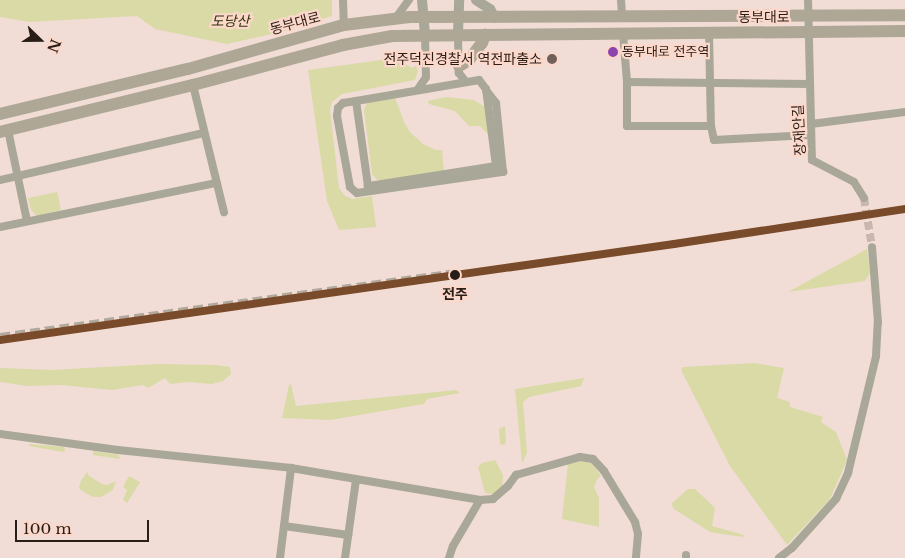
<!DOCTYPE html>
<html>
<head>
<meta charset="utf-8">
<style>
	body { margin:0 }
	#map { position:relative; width:905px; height:558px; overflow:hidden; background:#f1ddd5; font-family:"Libre Baskerville","Noto Sans KR",serif }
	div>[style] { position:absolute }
	.green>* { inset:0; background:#d9daa6 }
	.minor-tunnel>* { height:8px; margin-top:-4px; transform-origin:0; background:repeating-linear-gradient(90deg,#c9b7af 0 8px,transparent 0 12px) }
	.minor>* { height:8px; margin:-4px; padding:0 4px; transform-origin:4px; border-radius:4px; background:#a9a798 }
	.tertiary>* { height:10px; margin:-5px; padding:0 5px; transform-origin:5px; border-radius:5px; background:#a9a798 }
	.primary>* { height:12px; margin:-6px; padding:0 6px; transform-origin:6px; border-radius:6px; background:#aea795 }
	.rail>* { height:2.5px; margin-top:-1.25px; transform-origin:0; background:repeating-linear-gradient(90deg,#b1a89e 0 10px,transparent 0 15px) }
	.rail-1>* { height:8px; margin:-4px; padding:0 4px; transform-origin:4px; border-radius:4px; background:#7a4b2a }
	.dots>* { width:14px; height:14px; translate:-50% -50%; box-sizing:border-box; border:2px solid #fcd8ca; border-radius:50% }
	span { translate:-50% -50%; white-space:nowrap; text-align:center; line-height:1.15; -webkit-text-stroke:4.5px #fcd8ca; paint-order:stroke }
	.bus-label { font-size:13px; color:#291d18 }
	.left { translate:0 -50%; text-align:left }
	.street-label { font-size:14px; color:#291d18 }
	.park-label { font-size:14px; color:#2c330a; font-style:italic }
	.poi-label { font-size:14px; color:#291d18 }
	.right { translate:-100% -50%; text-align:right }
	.stop-label { font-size:14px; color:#291d18; font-weight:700 }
	.north { position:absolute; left:15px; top:15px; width:50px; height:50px; -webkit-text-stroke:4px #fcd8ca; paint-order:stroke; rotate:112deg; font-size:14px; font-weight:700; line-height:20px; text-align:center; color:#291d18 }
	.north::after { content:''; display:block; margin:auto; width:18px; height:22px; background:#291d18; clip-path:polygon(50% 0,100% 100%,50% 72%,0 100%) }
	.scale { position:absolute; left:15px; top:520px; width:134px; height:22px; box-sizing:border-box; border:2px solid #291d18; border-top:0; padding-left:6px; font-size:15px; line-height:18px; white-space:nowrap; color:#291d18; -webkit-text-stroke:4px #fcd8ca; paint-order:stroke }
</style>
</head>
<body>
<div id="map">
	<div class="green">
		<i style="clip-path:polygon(0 0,332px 0,332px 16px,285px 31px,227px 44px,155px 29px,137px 16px,29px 22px,0 17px)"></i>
		<i style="clip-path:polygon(396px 58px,412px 68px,416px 66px,418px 71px,415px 80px,342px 94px,332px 102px,330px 110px,339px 188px,345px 196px,353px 199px,372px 196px,376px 227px,339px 230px,327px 201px,308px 70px)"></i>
		<i style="clip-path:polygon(446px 97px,474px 100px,482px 105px,485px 107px,489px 135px,480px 126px,469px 126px,455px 111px,429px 104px,428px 101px)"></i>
		<i style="clip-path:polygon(395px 98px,405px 124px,410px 132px,423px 144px,436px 150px,442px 150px,444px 172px,382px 181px,377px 180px,372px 174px,364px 110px,367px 103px)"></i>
		<i style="clip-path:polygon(57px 192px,61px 210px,37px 216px,31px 210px,28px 198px)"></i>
		<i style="clip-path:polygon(867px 249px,870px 273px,865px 281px,788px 292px)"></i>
		<i style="clip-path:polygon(755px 363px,784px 368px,777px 398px,790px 402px,790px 407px,823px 417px,821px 422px,836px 432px,847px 460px,830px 499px,787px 545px,730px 466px,681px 370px,683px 367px)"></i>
		<i style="clip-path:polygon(157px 364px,215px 365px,230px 367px,231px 374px,223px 381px,212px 384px,188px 382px,170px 384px,165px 378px,148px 388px,143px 385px,112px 390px,61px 385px,28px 386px,0 382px,0 368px,52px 370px)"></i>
		<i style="clip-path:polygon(584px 378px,581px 386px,529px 397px,523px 402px,527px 453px,522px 463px,515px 389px)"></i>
		<i style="clip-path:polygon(291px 384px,296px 406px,456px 390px,460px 393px,427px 399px,424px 404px,330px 420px,282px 418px,289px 385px)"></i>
		<i style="clip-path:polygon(505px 426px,506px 440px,505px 445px,500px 444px,499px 429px)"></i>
		<i style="clip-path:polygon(29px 444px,64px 447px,65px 449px,64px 452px,57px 451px,29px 446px)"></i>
		<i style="clip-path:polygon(93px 451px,119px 455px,120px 459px,93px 455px)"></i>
		<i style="clip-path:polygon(495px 460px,503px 475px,502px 489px,493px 494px,485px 493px,478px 467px,482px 463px)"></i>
		<i style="clip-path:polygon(581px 461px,592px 463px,601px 476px,598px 478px,594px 487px,599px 498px,599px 527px,562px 519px,568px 464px)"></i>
		<i style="clip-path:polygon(87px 472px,89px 476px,102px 484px,107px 485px,116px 481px,113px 490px,101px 497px,93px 497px,82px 491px,79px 488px,81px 481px)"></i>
		<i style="clip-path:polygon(129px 476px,140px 482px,127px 503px,123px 500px,127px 490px,123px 487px)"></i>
		<i style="clip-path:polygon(688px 489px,695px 489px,715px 508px,712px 526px,744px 535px,743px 537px,710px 532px,674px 509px,671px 504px)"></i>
	</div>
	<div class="minor-tunnel">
		<i style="left:864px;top:198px;width:50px;rotate:80.7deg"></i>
	</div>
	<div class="minor">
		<i style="left:343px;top:0;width:25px;rotate:88deg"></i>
		<i style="left:621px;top:0;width:15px;rotate:86deg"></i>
		<i style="left:808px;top:0;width:160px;rotate:88.6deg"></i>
		<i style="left:812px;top:160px;width:47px;rotate:27.6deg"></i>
		<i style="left:854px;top:182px;width:19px;rotate:58deg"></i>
		<i style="left:395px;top:19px;width:24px;rotate:-54deg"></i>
		<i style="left:623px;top:33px;width:49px;rotate:85.3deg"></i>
		<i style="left:627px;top:82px;width:44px;rotate:90deg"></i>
		<i style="left:627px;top:126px;width:84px"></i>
		<i style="left:709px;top:33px;width:93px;rotate:88.8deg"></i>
		<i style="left:711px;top:126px;width:14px;rotate:78deg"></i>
		<i style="left:714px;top:140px;width:97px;rotate:-3deg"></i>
		<i style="left:458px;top:34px;width:39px;rotate:89deg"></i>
		<i style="left:459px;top:73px;width:11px;rotate:52deg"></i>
		<i style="left:479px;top:80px;width:11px;rotate:52deg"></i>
		<i style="left:486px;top:89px;width:78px;rotate:82.6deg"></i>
		<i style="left:496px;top:166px;width:130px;rotate:171.1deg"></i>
		<i style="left:368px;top:186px;width:86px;rotate:-98deg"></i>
		<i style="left:356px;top:101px;width:125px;rotate:-9.7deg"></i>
		<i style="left:627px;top:82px;width:182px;rotate:0.6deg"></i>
		<i style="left:193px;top:85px;width:131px;rotate:76.3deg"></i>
		<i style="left:418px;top:89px;width:14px;rotate:-56deg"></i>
		<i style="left:426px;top:77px;width:42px;rotate:-91.4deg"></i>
		<i style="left:356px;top:101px;width:13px;rotate:171deg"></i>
		<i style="left:343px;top:103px;width:7px;rotate:135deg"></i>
		<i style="left:338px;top:108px;width:8px;rotate:97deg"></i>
		<i style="left:337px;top:116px;width:72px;rotate:79.6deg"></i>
		<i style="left:350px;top:187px;width:9px;rotate:41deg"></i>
		<i style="left:357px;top:193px;width:148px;rotate:-8.2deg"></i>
		<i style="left:503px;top:172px;width:69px;rotate:-95.8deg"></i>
		<i style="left:496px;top:103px;width:16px;rotate:-128deg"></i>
		<i style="left:811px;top:124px;width:95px;rotate:-7.3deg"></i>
		<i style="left:8px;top:130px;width:93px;rotate:78.2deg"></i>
		<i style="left:0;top:180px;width:209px;rotate:-13deg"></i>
		<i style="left:0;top:227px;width:221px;rotate:-11.5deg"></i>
		<i style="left:0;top:434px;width:119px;rotate:7.7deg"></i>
		<i style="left:118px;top:450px;width:174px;rotate:5.9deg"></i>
		<i style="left:291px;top:468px;width:192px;rotate:9.6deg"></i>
		<i style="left:284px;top:526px;width:65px;rotate:8deg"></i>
		<i style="left:686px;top:555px;width:3px;rotate:90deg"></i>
		<i style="left:280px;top:558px;width:91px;rotate:-83deg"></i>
		<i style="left:345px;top:558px;width:79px;rotate:-82deg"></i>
		<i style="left:449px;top:558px;width:13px;rotate:-72deg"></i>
		<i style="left:453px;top:546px;width:53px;rotate:-59.6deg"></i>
		<i style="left:480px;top:500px;width:13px;rotate:-4deg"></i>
		<i style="left:493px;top:499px;width:20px;rotate:-41deg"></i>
		<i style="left:508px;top:486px;width:14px;rotate:-54deg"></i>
		<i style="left:516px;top:475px;width:66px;rotate:-15.7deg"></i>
		<i style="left:580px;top:457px;width:13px;rotate:9deg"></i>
		<i style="left:593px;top:459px;width:16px;rotate:47deg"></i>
		<i style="left:604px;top:471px;width:60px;rotate:58.7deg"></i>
		<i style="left:635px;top:522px;width:12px;rotate:76deg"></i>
		<i style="left:638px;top:534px;width:24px;rotate:95deg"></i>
		<i style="left:779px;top:558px;width:16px;rotate:-38deg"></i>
		<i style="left:792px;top:548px;width:66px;rotate:-48.1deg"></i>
		<i style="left:836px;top:499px;width:29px;rotate:-65deg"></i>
		<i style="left:848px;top:473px;width:120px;rotate:-76.5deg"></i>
		<i style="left:876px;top:356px;width:34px;rotate:-87deg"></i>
		<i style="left:878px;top:322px;width:75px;rotate:-94.6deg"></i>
	</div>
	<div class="tertiary">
		<i style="left:422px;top:0;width:35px;rotate:85deg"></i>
		<i style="left:476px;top:0;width:17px;rotate:33deg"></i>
		<i style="left:490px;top:9px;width:10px;rotate:61deg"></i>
		<i style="left:458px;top:34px;width:34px;rotate:-88deg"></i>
	</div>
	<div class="primary">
		<i style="left:459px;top:66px;width:12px;rotate:-31deg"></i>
		<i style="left:469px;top:60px;width:21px;rotate:-53deg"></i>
		<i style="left:482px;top:43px;width:9px;rotate:-69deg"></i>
		<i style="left:0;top:114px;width:193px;rotate:-13.5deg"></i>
		<i style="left:188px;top:69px;width:162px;rotate:-15.8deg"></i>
		<i style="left:344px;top:25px;width:66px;rotate:-6.9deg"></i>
		<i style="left:410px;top:17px;width:495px;rotate:-0.2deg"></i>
		<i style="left:0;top:132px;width:199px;rotate:-13.7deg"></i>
		<i style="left:193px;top:85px;width:155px;rotate:-14.9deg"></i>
		<i style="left:343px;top:45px;width:50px;rotate:-10.4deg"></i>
		<i style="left:392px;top:36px;width:513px;rotate:-0.56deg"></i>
	</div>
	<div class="rail">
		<i style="left:0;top:334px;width:455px;rotate:-8deg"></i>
	</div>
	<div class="rail-1">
		<i style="left:0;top:340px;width:681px;rotate:-8.11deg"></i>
		<i style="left:674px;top:244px;width:234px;rotate:-8.6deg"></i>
	</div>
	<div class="dots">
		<i style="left:613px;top:52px;background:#8e44ad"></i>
		<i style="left:552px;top:59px;background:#6f605a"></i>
		<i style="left:455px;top:275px;background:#291d18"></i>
	</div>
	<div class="bus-label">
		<span class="left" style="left:622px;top:52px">동부대로 전주역</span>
	</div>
	<div class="street-label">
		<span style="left:764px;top:17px">동부대로</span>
		<span style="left:295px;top:23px;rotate:-15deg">동부대로</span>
		<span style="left:799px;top:130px;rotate:-93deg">장재안길</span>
	</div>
	<div class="park-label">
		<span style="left:230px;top:21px">도당산</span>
	</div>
	<div class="poi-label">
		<span class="right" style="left:542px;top:59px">전주덕진경찰서 역전파출소</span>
	</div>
	<div class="stop-label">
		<span style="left:455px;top:294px">전주</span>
	</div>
	<div class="north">N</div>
	<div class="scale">100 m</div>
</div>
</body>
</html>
